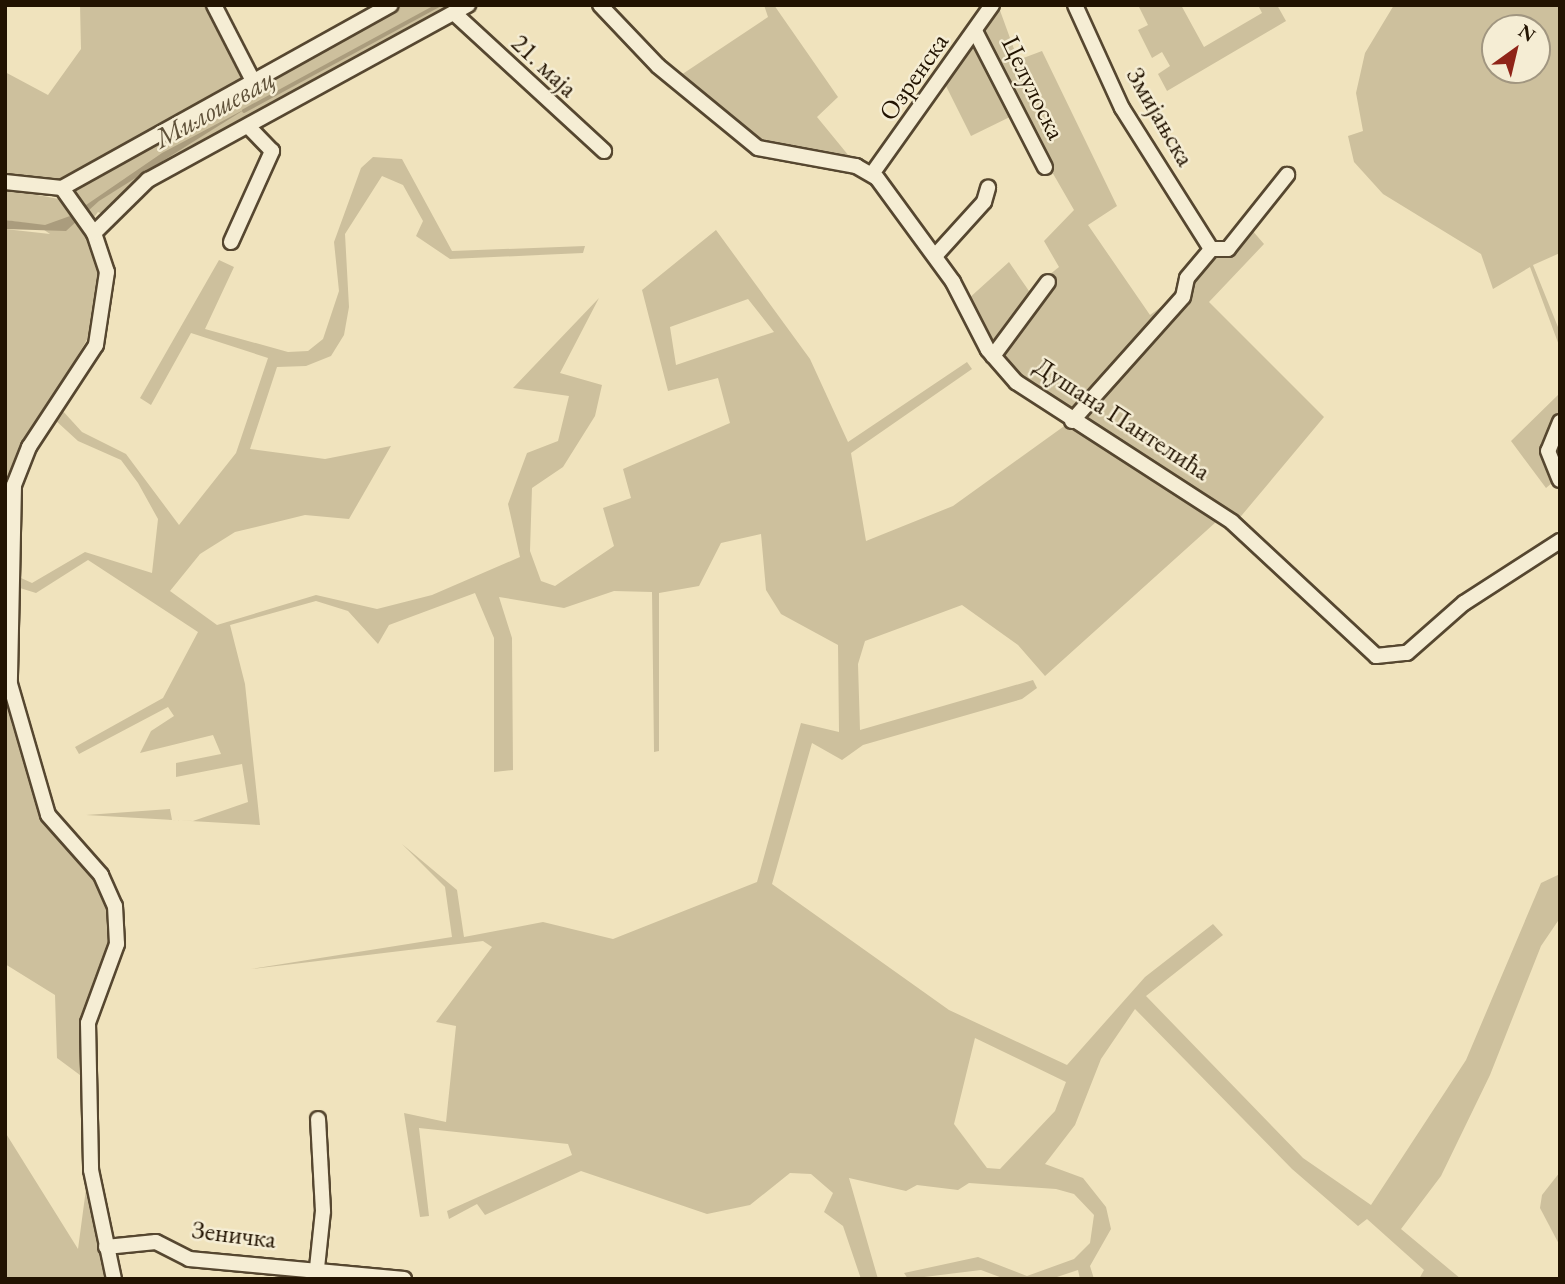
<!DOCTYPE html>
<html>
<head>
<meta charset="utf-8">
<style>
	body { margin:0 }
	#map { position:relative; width:1565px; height:1284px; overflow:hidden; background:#f0e3bd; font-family:"EB Garamond",serif }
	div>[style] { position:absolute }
	.green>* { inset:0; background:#cdc09d }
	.water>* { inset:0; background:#aa9c7d }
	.stream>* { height:3.5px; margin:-1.75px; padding:0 1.75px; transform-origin:1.75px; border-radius:1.75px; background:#aa9c7d }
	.roads { filter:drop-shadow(2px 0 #564730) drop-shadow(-2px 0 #564730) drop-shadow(0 2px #564730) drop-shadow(0 -2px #564730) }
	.minor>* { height:14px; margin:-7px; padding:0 7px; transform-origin:7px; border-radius:7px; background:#f5edd4 }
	span { translate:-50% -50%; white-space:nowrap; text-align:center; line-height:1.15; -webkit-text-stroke:5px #f5edd4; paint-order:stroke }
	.street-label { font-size:26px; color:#221301 }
	.water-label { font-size:28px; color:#5f5139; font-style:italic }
	.frame { position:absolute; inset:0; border:7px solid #221301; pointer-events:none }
	.north { position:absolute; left:1481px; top:14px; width:70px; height:70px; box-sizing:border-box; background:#f5edd4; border:2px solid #a19680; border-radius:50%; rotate:34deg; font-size:19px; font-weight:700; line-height:28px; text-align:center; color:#221301 }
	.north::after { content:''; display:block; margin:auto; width:24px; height:32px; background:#8f2418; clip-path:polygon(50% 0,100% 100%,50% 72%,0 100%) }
</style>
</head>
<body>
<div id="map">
	<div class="green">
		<i style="clip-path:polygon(80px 5px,204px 5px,244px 78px,57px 185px,5px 181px,5px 72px,48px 95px,81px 49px)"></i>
		<i style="clip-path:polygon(398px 5px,461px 5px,137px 185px,107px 216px,98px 212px,89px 224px,69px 194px,74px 182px)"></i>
		<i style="clip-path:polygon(764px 5px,774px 5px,838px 97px,817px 117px,858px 167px,765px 148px,678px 77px,768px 17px)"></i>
		<i style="clip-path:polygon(evenodd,998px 5px,1018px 60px,1042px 51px,1117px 206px,1088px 225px,1150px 315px,1179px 294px,1245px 222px,1264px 244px,1209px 302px,1324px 417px,1237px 521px,1226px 513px,1045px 676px,1018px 645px,962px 605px,865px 641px,858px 664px,860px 730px,1033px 680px,1037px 688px,1022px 699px,863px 745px,842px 760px,812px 743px,772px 884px,949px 1010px,1067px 1065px,1145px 977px,1213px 924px,1223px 935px,1146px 996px,1303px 1158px,1371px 1205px,1466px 1060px,1541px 883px,1560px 874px,1560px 918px,1541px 946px,1490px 1075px,1441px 1176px,1401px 1229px,1461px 1279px,1419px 1279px,1424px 1270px,1367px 1219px,1358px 1226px,1292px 1169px,1135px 1009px,1101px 1059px,1075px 1125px,1045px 1164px,1083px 1178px,1106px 1207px,1111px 1229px,1090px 1266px,1094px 1279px,1080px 1279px,1078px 1270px,1051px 1279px,1005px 1279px,981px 1270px,908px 1279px,904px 1273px,978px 1257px,1027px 1276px,1074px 1259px,1090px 1243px,1094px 1215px,1074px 1194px,1056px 1189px,969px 1183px,958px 1190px,917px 1185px,906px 1191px,849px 1178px,878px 1279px,861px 1279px,843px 1226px,824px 1212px,833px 1193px,811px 1174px,790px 1173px,750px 1205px,707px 1214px,581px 1171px,485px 1215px,477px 1204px,449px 1219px,447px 1211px,572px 1155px,568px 1144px,419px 1128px,429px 1216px,420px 1217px,404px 1113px,446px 1122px,456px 1026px,436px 1022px,492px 947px,483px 941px,251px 969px,452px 937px,445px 887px,402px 844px,457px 890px,464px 937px,543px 922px,613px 939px,757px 882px,801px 723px,839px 732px,838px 645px,781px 614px,766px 590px,761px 534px,721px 543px,699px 586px,659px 593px,659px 751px,654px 752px,652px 592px,614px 591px,564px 608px,499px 597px,512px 638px,513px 770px,494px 772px,494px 638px,475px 593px,389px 625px,378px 644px,348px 611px,316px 601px,230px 625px,245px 684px,260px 825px,86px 815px,170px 809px,172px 820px,193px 821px,248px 802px,242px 764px,176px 777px,176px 763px,221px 754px,213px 735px,140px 753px,151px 731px,174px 716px,168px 707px,79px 754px,75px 747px,163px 698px,198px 632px,88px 560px,36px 593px,20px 588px,21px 578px,32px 583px,85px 552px,152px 573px,158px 519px,138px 483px,121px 460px,78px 441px,55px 420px,61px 409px,82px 432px,126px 454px,179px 525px,236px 453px,268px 358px,191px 333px,151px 405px,140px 398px,219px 260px,234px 267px,205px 329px,288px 352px,308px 351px,323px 339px,339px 291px,334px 242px,361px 168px,373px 157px,402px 159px,452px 251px,585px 246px,583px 253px,450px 259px,416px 236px,423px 221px,403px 185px,382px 176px,345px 234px,349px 307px,344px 335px,331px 356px,306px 366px,277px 367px,250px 449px,325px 459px,391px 446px,349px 519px,305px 515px,235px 532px,200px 554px,170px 591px,217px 625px,316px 595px,377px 609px,432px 595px,520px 557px,508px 504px,527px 453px,558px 441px,569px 396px,513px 388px,599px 298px,560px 373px,602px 385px,595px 416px,563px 467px,532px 488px,530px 551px,541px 581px,555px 586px,614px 546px,603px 508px,631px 498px,623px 469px,730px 423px,718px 378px,668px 391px,642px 290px,716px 230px,810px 359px,848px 442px,967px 362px,972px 369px,851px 453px,866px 541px,953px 506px,1074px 419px,993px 356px,967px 300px,1009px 262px,1029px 291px,1059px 267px,1044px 241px,1074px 210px,1018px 113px,971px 136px,945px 84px,998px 5px,748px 299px,774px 332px,676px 365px,670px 327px,748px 299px,998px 5px,975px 1038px,1066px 1082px,1055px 1111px,1000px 1169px,987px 1168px,954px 1124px,975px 1038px)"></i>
		<i style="clip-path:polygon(1138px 5px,1181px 5px,1204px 47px,1262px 13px,1258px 5px,1277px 5px,1286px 21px,1167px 91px,1158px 74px,1170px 66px,1162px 52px,1152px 58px,1138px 30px,1148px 25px)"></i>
		<i style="clip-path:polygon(evenodd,1394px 5px,1560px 5px,1560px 253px,1533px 265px,1560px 332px,1560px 348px,1530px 267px,1493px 289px,1481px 254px,1383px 194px,1354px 162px,1348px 136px,1363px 131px,1356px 93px,1365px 53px,1394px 5px,1495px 28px,1537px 28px,1537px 70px,1495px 70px,1495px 28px)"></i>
		<i style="clip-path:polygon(5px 189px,59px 199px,83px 228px,97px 265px,100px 296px,89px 336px,12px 468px,8px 489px,6px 692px,12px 725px,43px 816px,89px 867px,110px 909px,110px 948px,85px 1019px,84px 1078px,57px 1058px,55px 995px,5px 964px,5px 229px,50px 234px,37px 225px,5px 220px)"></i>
		<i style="clip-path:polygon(1560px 393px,1560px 414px,1542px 449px,1552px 483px,1546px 488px,1511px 441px)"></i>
		<i style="clip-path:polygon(5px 1132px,78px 1249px,86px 1189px,110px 1279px,5px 1279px)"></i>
		<i style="clip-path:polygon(1560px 1172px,1560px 1246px,1540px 1208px,1542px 1195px)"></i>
	</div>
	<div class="water">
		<i style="clip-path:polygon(247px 108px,99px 201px,66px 231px,5px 229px,5px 220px,45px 225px,70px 216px,162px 153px)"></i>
	</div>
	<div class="stream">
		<i style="left:244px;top:111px;width:222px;rotate:-28.5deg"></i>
	</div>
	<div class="roads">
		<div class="minor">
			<i style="left:214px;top:5px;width:83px;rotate:62.8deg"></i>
			<i style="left:600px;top:5px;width:84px;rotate:46.4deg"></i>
			<i style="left:658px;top:66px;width:129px;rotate:39.4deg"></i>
			<i style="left:758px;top:148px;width:100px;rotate:10.4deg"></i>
			<i style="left:856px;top:166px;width:24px;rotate:30deg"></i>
			<i style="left:877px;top:178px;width:129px;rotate:53.8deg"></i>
			<i style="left:953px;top:282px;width:76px;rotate:62.8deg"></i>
			<i style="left:988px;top:350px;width:43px;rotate:48.8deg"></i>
			<i style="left:1016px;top:382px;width:257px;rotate:32.9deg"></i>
			<i style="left:1232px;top:522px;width:197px;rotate:42.9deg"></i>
			<i style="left:1376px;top:656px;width:31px;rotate:-6deg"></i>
			<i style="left:1407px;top:653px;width:76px;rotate:-41.3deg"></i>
			<i style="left:1464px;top:603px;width:114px;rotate:-32.9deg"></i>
			<i style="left:1075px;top:5px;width:113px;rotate:65.5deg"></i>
			<i style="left:1122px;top:108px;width:167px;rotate:57.7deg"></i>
			<i style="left:454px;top:13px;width:204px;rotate:42.6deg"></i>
			<i style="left:975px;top:31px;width:153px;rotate:62.8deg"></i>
			<i style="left:872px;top:174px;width:207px;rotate:-54.6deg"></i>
			<i style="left:5px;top:182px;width:57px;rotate:6deg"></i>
			<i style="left:62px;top:188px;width:55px;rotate:54.6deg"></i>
			<i style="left:94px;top:233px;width:41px;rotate:71.6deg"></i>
			<i style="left:107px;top:272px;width:74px;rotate:98.6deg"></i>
			<i style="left:96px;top:345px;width:122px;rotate:123.3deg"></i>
			<i style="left:29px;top:447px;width:41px;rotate:111.5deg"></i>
			<i style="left:14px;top:485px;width:199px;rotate:91.2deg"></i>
			<i style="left:10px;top:684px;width:136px;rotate:73.8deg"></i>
			<i style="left:48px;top:815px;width:80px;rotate:48.5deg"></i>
			<i style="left:101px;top:875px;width:34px;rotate:66deg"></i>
			<i style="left:115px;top:906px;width:38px;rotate:87deg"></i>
			<i style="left:117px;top:944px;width:84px;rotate:110.2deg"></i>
			<i style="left:88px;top:1023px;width:147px;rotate:88.8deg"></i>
			<i style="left:91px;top:1170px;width:111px;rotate:78.1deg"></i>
			<i style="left:62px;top:188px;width:376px;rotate:-29.1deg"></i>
			<i style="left:94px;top:233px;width:76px;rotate:-44.5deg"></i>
			<i style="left:148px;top:180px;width:365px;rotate:-28.7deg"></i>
			<i style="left:231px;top:242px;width:100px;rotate:-65.7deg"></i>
			<i style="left:272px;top:151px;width:33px;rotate:-134deg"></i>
			<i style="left:935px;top:256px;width:73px;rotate:-47.8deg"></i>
			<i style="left:984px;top:202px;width:15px;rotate:-74deg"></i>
			<i style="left:993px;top:356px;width:92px;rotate:-53.4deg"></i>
			<i style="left:1072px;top:421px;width:166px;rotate:-48.2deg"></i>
			<i style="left:1183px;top:297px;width:19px;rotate:-78deg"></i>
			<i style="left:1187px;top:278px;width:38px;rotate:-50deg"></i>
			<i style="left:1211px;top:249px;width:17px"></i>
			<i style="left:1228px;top:249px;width:95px;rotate:-51.4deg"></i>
			<i style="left:1560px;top:422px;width:31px;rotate:112deg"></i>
			<i style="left:1548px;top:451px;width:31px;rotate:68deg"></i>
			<i style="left:106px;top:1247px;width:50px;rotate:-5.7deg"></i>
			<i style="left:156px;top:1242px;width:37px;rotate:27deg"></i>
			<i style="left:189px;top:1259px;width:216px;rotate:5.3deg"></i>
			<i style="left:317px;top:1268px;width:57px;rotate:-84deg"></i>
			<i style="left:323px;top:1211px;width:92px;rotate:-93.1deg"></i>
		</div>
	</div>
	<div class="street-label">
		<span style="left:544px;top:66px;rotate:43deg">21. маја</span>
		<span style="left:914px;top:77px;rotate:-55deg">Озренска</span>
		<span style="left:1033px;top:88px;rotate:64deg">Целулоска</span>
		<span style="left:1160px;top:117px;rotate:60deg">Змијањска</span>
		<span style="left:1122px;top:419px;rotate:33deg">Душана Пантелића</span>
		<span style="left:234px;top:1235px;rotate:7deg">Зеничка</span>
	</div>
	<div class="water-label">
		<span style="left:214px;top:108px;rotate:-29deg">Милошевац</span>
	</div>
	<div class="frame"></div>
	<div class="north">N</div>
</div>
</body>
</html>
